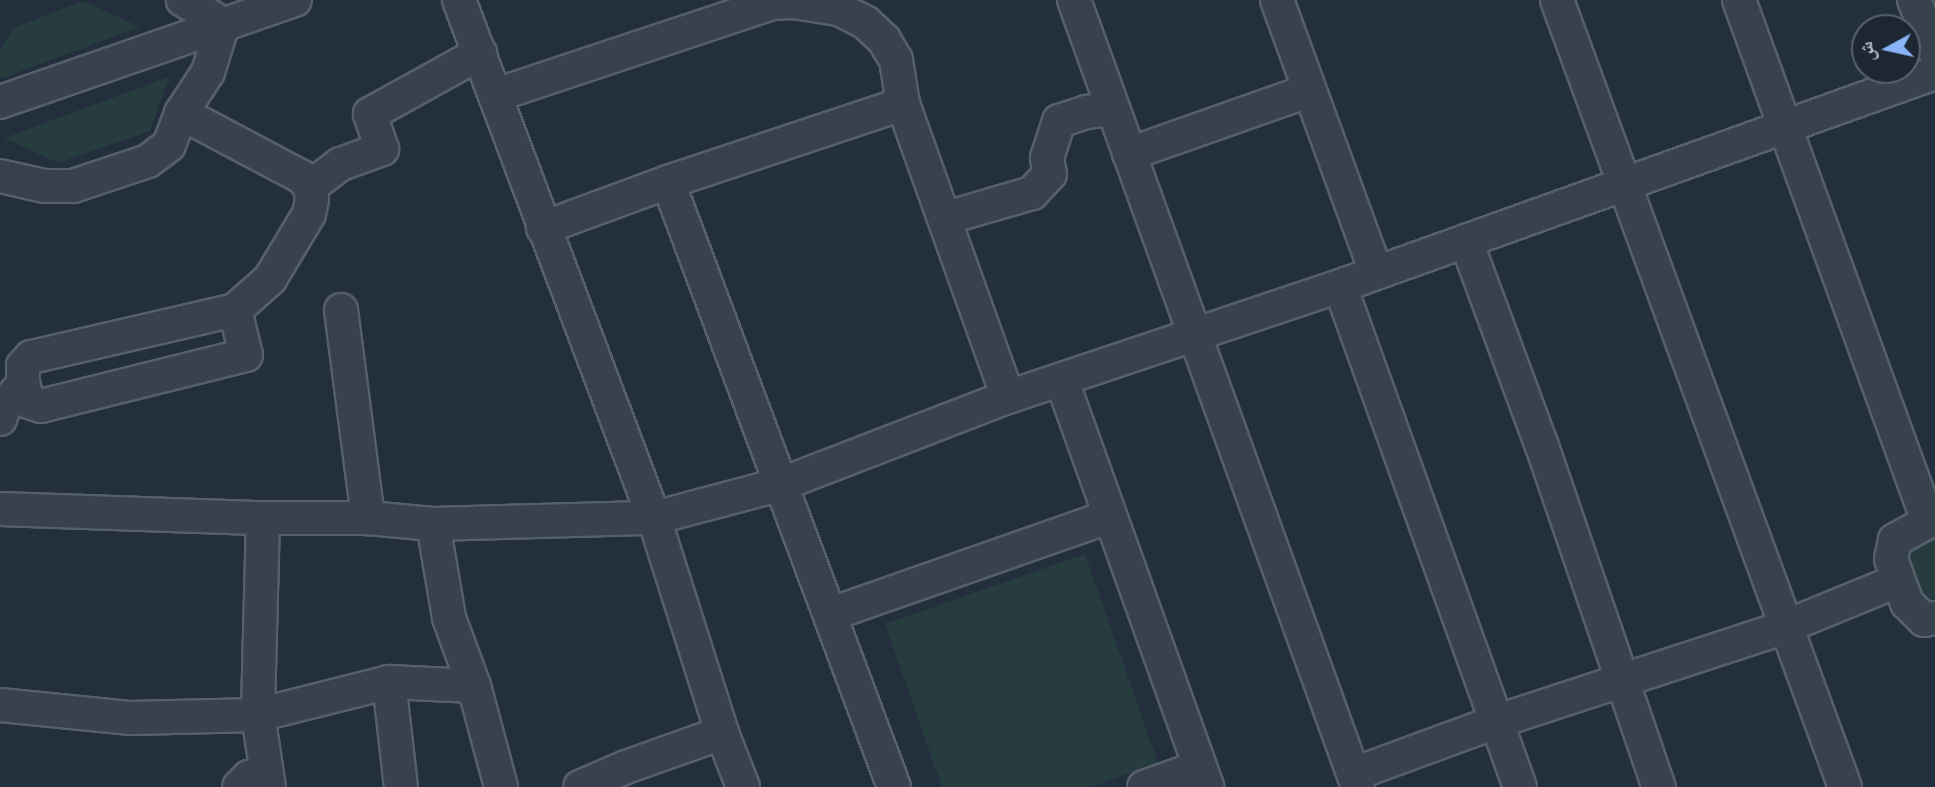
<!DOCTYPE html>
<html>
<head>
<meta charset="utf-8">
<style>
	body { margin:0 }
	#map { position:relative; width:1935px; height:787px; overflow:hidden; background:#242f3e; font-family:Cabin,"Noto Naskh Arabic",sans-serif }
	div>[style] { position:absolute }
	.green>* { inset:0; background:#263c3f }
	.roads { filter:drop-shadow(2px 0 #565f6c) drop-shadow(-2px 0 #565f6c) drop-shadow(0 2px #565f6c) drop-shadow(0 -2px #565f6c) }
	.street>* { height:32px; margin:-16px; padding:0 16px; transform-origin:16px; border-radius:16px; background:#38414e }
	span { translate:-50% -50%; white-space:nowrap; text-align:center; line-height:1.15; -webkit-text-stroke:5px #1d2633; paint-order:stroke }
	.north { position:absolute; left:1851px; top:14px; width:70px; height:70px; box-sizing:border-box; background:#1d2633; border:2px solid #59626f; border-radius:50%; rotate:262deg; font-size:19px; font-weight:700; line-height:28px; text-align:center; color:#b4bcc9 }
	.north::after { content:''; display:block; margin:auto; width:24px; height:32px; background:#8ab4f8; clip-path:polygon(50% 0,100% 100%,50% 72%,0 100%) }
</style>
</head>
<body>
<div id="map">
	<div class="green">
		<i style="clip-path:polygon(83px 1px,140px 27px,0 79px,0 50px,13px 28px)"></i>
		<i style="clip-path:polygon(169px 77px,150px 131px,58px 163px,4px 138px)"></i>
		<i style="clip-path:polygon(1935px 531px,1935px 606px,1927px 609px,1902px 543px)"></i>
		<i style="clip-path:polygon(1085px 554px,1158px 763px,1091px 787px,942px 787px,885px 624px)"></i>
	</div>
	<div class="roads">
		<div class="street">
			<i style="left:459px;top:0;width:553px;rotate:69.37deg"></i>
			<i style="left:654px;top:518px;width:225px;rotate:72.4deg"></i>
			<i style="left:722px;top:733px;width:58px;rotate:68.7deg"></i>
			<i style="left:1074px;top:0;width:837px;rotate:70.16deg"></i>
			<i style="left:1277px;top:0;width:289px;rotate:70deg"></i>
			<i style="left:1557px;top:0;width:838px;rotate:69.9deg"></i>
			<i style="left:1739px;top:0;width:554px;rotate:70.06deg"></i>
			<i style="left:1914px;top:0;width:56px;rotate:68deg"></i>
			<i style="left:496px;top:95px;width:291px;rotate:-18.4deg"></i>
			<i style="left:772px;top:3px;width:21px;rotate:-3deg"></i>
			<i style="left:793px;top:2px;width:47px;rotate:8.7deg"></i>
			<i style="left:839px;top:9px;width:30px;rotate:27deg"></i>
			<i style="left:866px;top:23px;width:25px;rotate:43deg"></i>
			<i style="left:884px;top:40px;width:23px;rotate:59deg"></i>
			<i style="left:896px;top:60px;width:45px;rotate:81deg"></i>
			<i style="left:903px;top:104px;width:311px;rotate:70.3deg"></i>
			<i style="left:0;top:102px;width:312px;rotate:-19.1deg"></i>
			<i style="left:181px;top:113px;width:137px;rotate:27.9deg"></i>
			<i style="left:302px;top:177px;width:13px;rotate:51deg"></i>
			<i style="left:310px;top:187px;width:12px;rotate:81deg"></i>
			<i style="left:312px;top:199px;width:15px;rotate:101deg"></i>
			<i style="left:309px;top:214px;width:76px;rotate:121deg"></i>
			<i style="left:270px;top:279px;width:47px;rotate:138.5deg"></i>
			<i style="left:235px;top:310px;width:209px;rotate:167deg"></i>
			<i style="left:31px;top:357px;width:12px;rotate:132deg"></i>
			<i style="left:23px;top:366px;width:18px;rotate:90deg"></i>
			<i style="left:23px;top:384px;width:19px;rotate:72deg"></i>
			<i style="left:29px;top:402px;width:13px;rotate:18deg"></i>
			<i style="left:41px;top:406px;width:211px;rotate:-14deg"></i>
			<i style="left:246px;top:355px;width:46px;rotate:-103.7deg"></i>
			<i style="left:1129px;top:154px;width:190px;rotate:-19.4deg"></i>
			<i style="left:0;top:176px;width:45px;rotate:12.8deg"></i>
			<i style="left:44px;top:186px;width:29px"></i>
			<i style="left:73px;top:186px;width:79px;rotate:-18.4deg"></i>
			<i style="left:148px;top:161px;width:26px;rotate:-37deg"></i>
			<i style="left:169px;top:145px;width:34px;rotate:-69deg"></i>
			<i style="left:181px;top:113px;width:49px;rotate:-56.6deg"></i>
			<i style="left:208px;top:72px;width:50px;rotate:-72.6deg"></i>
			<i style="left:223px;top:24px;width:47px;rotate:-149deg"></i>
			<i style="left:668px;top:182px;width:646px;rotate:69.52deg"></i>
			<i style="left:310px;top:187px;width:39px;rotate:-37deg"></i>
			<i style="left:341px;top:164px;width:44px;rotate:-20.1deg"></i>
			<i style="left:382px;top:149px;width:37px;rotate:-109deg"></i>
			<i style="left:370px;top:114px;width:126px;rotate:-29deg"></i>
			<i style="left:946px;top:218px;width:90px;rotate:-16.2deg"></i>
			<i style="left:1032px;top:193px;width:26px;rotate:-47deg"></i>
			<i style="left:1050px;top:174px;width:16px;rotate:-101deg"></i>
			<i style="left:1047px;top:158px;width:39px;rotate:-72deg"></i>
			<i style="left:1059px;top:121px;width:28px;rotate:-18deg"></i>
			<i style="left:1086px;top:112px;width:26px;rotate:-7deg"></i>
			<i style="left:543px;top:228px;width:133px;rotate:-20.2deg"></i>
			<i style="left:668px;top:182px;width:248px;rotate:-18.4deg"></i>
			<i style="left:1466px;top:241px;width:219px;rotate:69.7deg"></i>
			<i style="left:1542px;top:446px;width:361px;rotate:71.1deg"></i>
			<i style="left:1340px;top:286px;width:532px;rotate:70.24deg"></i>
			<i style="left:341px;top:310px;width:210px;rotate:82.6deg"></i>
			<i style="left:1062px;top:381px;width:431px;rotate:70.3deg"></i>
			<i style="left:0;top:419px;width:15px;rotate:-70deg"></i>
			<i style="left:5px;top:405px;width:28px;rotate:-49deg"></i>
			<i style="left:0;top:509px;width:263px;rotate:2deg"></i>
			<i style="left:263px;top:518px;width:105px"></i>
			<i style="left:368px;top:518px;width:65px;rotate:5.3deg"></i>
			<i style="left:433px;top:524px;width:221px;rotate:-1.6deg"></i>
			<i style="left:654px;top:518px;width:132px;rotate:-14.9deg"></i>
			<i style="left:782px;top:484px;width:242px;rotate:-21.1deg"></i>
			<i style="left:1008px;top:397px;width:350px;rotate:-18.5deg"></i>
			<i style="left:1340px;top:286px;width:632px;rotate:-19.7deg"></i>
			<i style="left:263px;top:518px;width:197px;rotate:91.5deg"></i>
			<i style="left:258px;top:715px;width:73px;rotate:81.3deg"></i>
			<i style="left:1935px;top:518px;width:46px;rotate:151.2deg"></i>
			<i style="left:1895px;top:540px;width:19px;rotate:102deg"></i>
			<i style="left:1891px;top:559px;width:47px;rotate:70deg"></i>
			<i style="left:1907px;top:603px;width:24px;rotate:45deg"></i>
			<i style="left:1924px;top:620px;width:11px;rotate:-10deg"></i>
			<i style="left:433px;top:524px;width:95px;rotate:80.3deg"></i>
			<i style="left:449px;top:618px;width:72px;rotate:69.8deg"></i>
			<i style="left:474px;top:686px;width:105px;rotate:75deg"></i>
			<i style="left:831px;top:614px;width:293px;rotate:-19.3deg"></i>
			<i style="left:389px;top:682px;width:85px;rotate:2.7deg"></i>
			<i style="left:0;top:705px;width:132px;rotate:5.7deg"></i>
			<i style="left:131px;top:718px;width:127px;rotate:-1.4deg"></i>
			<i style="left:258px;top:715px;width:135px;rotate:-14.1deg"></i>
			<i style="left:389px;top:682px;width:106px;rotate:83.5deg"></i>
			<i style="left:1354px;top:774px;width:153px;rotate:-20.2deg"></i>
			<i style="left:1498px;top:721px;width:302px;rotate:-18.1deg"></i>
			<i style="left:1785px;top:627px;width:121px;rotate:-22.3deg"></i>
			<i style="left:239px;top:787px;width:14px;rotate:-45deg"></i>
			<i style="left:249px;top:777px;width:17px;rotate:-3deg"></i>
			<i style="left:580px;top:787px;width:50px;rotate:-23.5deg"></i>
			<i style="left:626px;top:767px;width:102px;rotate:-19.5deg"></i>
			<i style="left:1144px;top:787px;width:59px;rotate:-19.7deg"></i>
		</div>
	</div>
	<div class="north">ش</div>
</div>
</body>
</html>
